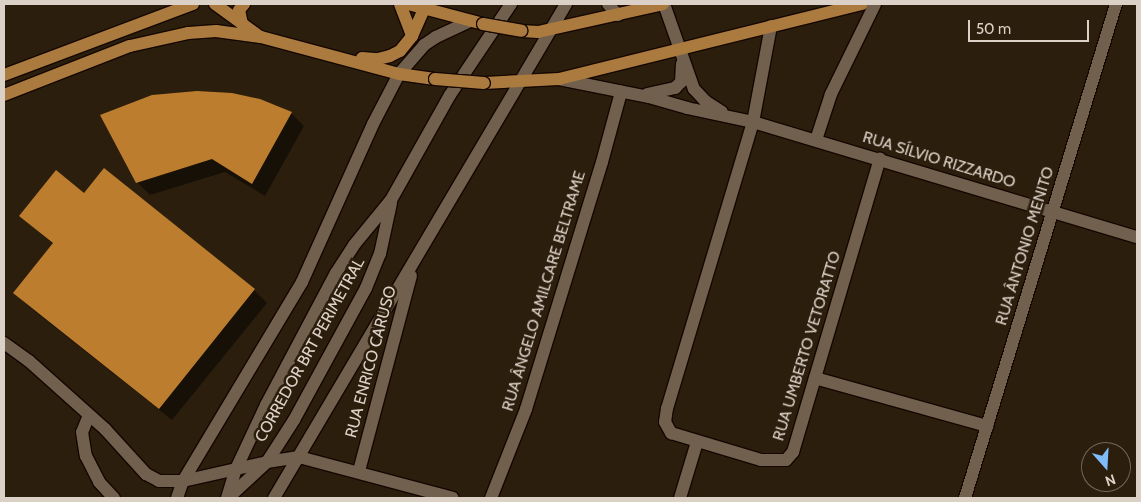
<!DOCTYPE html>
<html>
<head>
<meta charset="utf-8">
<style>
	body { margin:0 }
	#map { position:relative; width:1141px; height:502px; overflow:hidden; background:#2c1e0d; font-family:Cabin,sans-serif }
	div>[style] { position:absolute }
	.shadow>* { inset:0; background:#0007 }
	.building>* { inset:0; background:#bc7d2e }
	.roads { filter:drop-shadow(1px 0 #140700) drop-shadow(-1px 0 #140700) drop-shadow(0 1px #140700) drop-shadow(0 -1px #140700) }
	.minor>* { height:12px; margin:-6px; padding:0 6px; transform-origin:6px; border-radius:6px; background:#71604e }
	.major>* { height:12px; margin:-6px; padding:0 6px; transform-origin:6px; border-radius:6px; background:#ab7a3e }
	.bridges { filter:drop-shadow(1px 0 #140700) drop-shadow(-1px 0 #140700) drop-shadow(0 1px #140700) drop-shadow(0 -1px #140700) }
	.major-bridge>* { height:12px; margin:-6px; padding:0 6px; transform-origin:6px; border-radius:6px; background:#ab7a3e }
	span { translate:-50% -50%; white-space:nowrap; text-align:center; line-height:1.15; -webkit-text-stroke:5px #2c1e0d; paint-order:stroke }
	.street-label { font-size:16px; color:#dbd1c7 }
	.frame { position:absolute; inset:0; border:5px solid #dbd1c7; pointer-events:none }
	.north { position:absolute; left:1081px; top:442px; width:50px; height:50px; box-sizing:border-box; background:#2c1e0d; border:1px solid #726657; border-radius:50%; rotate:161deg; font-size:14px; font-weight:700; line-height:20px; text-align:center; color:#dbd1c7 }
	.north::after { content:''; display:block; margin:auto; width:18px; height:22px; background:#7ebdf9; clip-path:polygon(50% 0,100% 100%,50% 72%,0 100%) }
	.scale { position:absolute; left:968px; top:20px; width:121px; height:22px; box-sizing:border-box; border:2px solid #dbd1c7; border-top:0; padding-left:6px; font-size:15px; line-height:18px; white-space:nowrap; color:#dbd1c7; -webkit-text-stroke:4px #2c1e0d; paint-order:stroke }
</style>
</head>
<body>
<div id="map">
	<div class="shadow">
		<i style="clip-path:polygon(232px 95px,276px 105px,291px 113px,304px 126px,265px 196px,225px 172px,150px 195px,137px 182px)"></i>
		<i style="clip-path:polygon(85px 194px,254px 290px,267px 303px,172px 420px,28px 306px,15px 293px,54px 245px,21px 216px)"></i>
	</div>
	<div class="building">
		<i style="clip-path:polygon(197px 91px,232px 93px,260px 99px,292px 112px,252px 184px,212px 159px,136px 183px,100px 115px,152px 95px)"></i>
		<i style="clip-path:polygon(104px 168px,255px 289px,159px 409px,13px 293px,53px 243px,19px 216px,56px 170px,84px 193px)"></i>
	</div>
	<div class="roads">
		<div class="minor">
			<i style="left:608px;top:4px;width:15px;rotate:48deg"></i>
			<i style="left:664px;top:4px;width:90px;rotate:70.6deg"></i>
			<i style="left:694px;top:89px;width:16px;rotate:47deg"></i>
			<i style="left:705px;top:101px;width:20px;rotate:33deg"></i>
			<i style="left:771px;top:26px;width:98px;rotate:100.6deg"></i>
			<i style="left:753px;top:122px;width:299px;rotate:106.7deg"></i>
			<i style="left:667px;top:408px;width:14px;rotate:98deg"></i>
			<i style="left:665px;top:422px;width:13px;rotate:61deg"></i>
			<i style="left:671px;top:433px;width:94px;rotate:16.7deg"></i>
			<i style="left:761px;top:460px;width:25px"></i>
			<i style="left:786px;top:460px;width:11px;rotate:-49deg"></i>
			<i style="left:793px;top:452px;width:306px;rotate:-73.5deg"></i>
			<i style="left:559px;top:79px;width:92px;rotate:11.3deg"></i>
			<i style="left:649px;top:97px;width:40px;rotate:16deg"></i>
			<i style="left:687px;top:108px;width:67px;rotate:12deg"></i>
			<i style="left:753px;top:122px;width:401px;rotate:16.7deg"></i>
			<i style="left:647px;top:94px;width:29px;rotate:-12deg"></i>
			<i style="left:675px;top:88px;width:8px;rotate:-45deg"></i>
			<i style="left:681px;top:82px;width:18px;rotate:-87deg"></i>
			<i style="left:816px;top:140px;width:48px;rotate:-71.9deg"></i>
			<i style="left:831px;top:94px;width:100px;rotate:-63.9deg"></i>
			<i style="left:4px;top:343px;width:31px;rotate:36deg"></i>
			<i style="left:29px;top:361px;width:102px;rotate:41.8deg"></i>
			<i style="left:105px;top:429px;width:61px;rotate:47.7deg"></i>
			<i style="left:146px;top:474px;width:15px;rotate:28deg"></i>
			<i style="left:159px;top:481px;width:24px"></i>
			<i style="left:183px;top:481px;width:86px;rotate:-12.7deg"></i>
			<i style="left:267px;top:462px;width:32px;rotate:-9deg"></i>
			<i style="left:299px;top:457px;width:159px;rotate:14.9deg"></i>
			<i style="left:815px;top:378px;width:179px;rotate:15.6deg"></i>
			<i style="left:89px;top:415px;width:18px;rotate:112deg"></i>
			<i style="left:82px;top:432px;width:24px;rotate:81deg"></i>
			<i style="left:86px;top:456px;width:29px;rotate:63deg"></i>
			<i style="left:99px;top:482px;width:22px;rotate:47deg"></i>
			<i style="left:359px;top:471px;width:202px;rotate:-75.1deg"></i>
			<i style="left:177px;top:498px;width:18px;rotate:-71deg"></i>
			<i style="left:183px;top:481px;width:232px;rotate:-59.1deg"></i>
			<i style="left:302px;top:282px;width:173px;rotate:-65.8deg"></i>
			<i style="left:373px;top:124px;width:56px;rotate:-62.5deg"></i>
			<i style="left:399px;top:74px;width:38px;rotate:-49deg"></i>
			<i style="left:424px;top:45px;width:14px;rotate:-34deg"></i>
			<i style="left:436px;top:37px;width:38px;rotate:-25deg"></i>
			<i style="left:227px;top:498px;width:30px;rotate:-73deg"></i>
			<i style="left:236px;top:469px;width:71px;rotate:-64.9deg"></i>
			<i style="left:266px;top:405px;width:149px;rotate:-62.1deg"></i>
			<i style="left:336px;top:273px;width:33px;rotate:-57deg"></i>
			<i style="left:354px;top:245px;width:58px;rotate:-50.6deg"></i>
			<i style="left:391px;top:200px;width:120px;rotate:-60.7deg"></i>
			<i style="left:450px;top:95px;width:110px;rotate:-56.2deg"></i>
			<i style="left:228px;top:498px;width:53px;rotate:-42.7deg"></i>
			<i style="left:267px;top:462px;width:50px;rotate:-57.3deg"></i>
			<i style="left:294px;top:420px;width:150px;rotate:-61.4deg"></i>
			<i style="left:366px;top:288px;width:37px;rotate:-68deg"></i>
			<i style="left:380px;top:254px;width:52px;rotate:-77.8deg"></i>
			<i style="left:274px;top:498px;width:574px;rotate:-59.41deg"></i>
			<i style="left:491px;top:498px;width:96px;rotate:-68.5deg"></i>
			<i style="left:526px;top:409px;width:258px;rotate:-72.9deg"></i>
			<i style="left:602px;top:162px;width:73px;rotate:-74.8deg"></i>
			<i style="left:680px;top:498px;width:59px;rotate:-73.1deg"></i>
			<i style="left:965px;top:498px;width:517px;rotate:-73deg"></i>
		</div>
		<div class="major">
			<i style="left:215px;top:4px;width:54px;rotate:36deg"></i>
			<i style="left:400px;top:4px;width:34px;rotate:69deg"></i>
			<i style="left:408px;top:4px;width:78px;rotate:14.9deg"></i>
			<i style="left:242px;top:24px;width:14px;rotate:-102deg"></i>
			<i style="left:239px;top:10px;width:8px;rotate:-50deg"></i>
			<i style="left:521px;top:31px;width:17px;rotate:3deg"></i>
			<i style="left:538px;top:32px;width:128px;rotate:-12.6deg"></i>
			<i style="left:362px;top:58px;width:16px;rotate:4deg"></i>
			<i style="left:378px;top:59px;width:12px;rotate:-14deg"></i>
			<i style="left:390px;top:56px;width:11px;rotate:-27deg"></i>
			<i style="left:400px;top:51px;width:19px;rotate:-51deg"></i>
			<i style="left:412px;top:36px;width:30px;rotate:-66deg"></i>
			<i style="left:4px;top:75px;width:202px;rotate:-20.6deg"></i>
			<i style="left:484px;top:83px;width:75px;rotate:-3.1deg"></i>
			<i style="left:559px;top:79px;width:312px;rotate:-13.9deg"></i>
			<i style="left:4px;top:95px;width:135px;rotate:-21.3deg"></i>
			<i style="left:130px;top:46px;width:59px;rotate:-12.6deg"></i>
			<i style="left:188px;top:33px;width:28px;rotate:-4deg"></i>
			<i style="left:216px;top:31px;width:45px;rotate:7.6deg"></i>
			<i style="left:261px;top:37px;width:143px;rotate:15deg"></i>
			<i style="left:399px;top:74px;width:36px;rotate:8deg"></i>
		</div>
	</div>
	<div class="bridges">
		<div class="major-bridge">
			<i style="left:483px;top:24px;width:39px;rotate:10deg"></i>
			<i style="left:435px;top:79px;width:49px;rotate:4.7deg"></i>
		</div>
	</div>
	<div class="street-label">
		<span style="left:939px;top:160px;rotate:17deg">RUA SÍLVIO RIZZARDO</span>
		<span style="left:1025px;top:246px;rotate:-73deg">RUA ÂNTONIO MENITO</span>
		<span style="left:544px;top:291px;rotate:-73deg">RUA ÂNGELO AMILCARE BELTRAME</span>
		<span style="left:807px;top:346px;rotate:-73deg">RUA UMBERTO VETORATTO</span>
		<span style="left:310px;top:350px;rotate:-61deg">CORREDOR BRT PERIMETRAL</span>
		<span style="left:371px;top:362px;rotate:-75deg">RUA ENRICO CARUSO</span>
	</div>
	<div class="frame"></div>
	<div class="north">N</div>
	<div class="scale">50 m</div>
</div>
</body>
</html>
